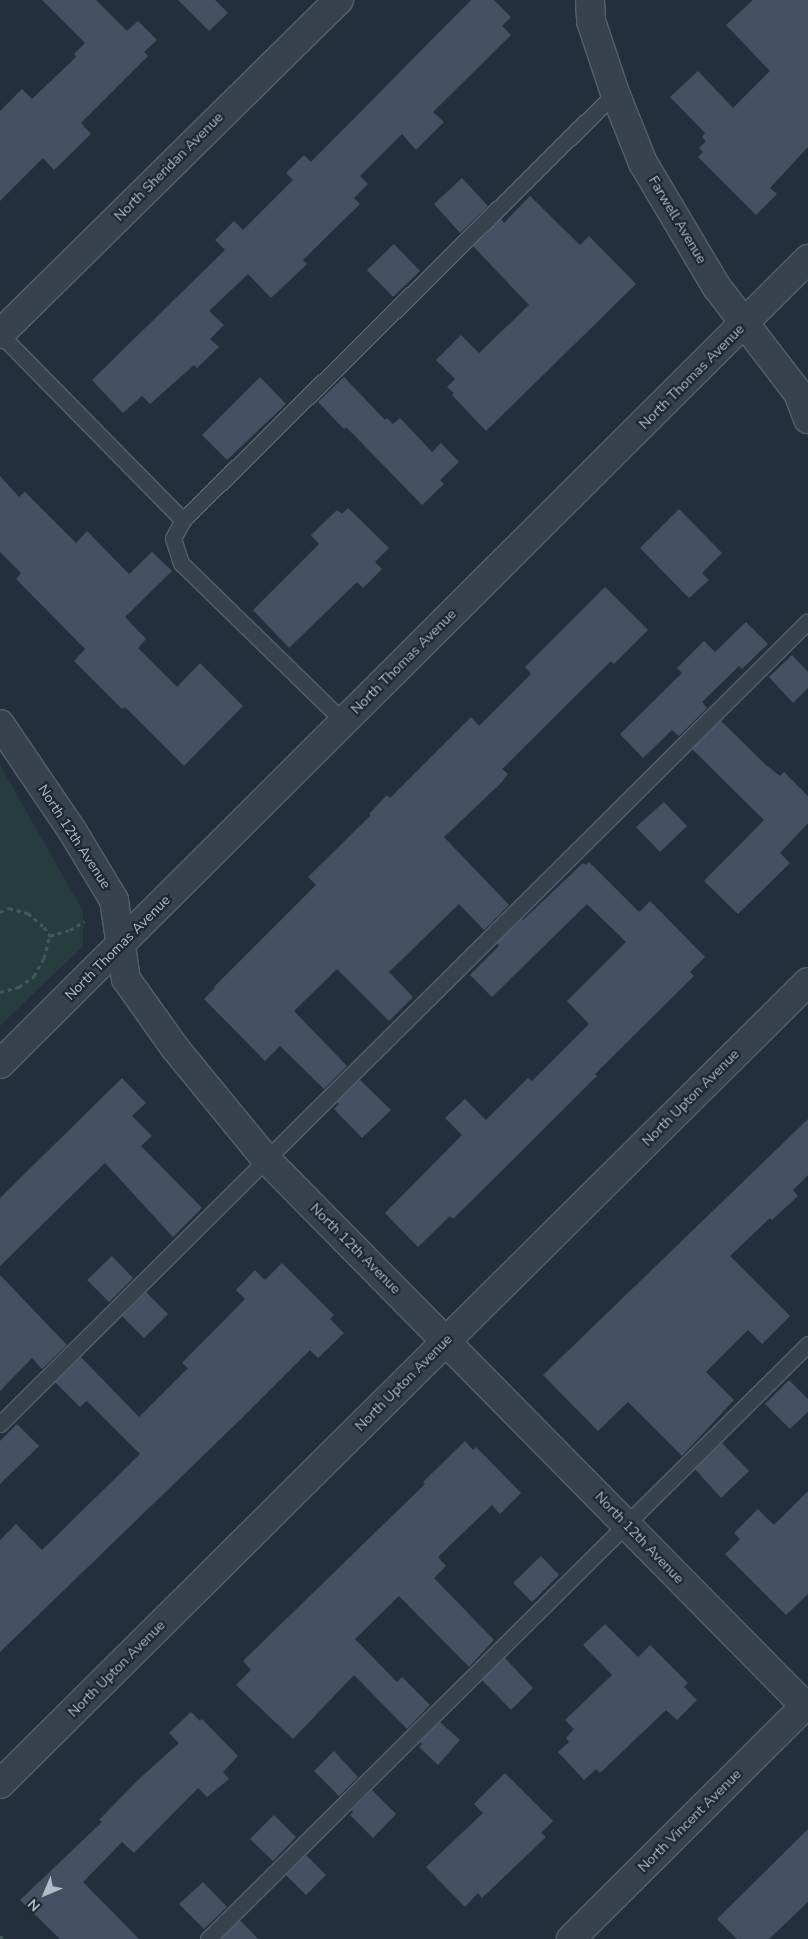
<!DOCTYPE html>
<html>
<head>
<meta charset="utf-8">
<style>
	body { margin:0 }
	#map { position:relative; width:808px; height:1939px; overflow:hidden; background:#242f3e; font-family:"Nunito Sans",sans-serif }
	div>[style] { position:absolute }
	.green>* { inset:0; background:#263c3f }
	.building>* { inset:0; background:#455162 }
	.path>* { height:3px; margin-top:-1.5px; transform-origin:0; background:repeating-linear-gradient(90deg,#44595c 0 4px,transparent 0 8px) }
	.roads { filter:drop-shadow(1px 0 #565f6c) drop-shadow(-1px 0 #565f6c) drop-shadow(0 1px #565f6c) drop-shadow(0 -1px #565f6c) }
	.service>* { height:15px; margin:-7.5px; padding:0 7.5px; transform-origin:7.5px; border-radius:7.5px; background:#38414e }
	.minor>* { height:28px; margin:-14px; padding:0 14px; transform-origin:14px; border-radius:14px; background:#38414e }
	span { translate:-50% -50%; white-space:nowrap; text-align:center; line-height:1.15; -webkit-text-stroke:4.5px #1d2633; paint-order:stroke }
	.street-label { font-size:14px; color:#b4bcc9 }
	.north { position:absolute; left:20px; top:1869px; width:50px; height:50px; -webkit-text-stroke:4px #1d2633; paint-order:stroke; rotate:225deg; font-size:14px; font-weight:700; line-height:20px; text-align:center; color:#b4bcc9 }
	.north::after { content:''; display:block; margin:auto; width:18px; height:22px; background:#b4bcc9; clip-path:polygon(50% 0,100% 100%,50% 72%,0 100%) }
</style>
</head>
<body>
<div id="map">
	<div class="green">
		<i style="clip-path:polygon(0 765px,83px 911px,83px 946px,0 1026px)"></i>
	</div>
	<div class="building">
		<i style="clip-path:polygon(42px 0,96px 0,127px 31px,138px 21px,157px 40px,144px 52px,148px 56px,81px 123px,91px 134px,54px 170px,43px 158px,0 201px,0 111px,22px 89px,32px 99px,76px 57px,74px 54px,85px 43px)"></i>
		<i style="clip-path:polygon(178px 0,215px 0,228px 13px,209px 31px)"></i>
		<i style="clip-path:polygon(471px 0,494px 0,511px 17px,502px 26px,511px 35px,433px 112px,444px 122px,416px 150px,402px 134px,360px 176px,368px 184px,354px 198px,360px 204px,303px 260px,307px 264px,271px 298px,248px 274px,209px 311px,224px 325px,210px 339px,219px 347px,197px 368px,194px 365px,150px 404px,142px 396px,123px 413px,92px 380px,225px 250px,215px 240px,234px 221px,243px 230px,293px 180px,286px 173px,304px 155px,311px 162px)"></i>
		<i style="clip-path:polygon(753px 0,808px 0,808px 147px,770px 188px,777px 194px,756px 215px,698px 157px,703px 152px,699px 148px,706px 141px,702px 137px,705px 133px,670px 97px,698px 71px,733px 108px,770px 71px,726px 25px)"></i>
		<i style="clip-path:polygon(462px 178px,488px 206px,460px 233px,434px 204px)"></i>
		<i style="clip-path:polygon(530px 196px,580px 245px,589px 236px,636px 284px,486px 431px,452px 395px,454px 393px,447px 387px,455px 379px,436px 360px,461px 335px,479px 353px,529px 305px,473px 246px,501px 219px,504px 223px)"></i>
		<i style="clip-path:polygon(394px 244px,420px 271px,393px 297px,367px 270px)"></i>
		<i style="clip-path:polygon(260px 377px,286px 404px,227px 460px,202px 435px)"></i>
		<i style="clip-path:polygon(344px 377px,385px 420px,387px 418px,393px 424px,400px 418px,432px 452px,441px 443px,459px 462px,440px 480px,444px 484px,422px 505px,356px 437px,346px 427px,344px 429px,318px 402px)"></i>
		<i style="clip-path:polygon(0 476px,19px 497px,25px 492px,76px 543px,87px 531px,129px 574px,152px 552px,172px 571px,125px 617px,146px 639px,138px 648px,177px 687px,200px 663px,243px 706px,184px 766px,125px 707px,122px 709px,74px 661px,85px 649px,16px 579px,21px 573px,0 552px)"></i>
		<i style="clip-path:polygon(348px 508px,389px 548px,375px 562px,382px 569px,363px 588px,357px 582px,289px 648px,253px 610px,319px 544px,311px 535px,337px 510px,342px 514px)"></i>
		<i style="clip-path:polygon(679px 509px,722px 553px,702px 573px,709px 580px,689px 598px,640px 548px)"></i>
		<i style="clip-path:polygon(605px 587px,648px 630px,614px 664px,611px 661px,502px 769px,508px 774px,501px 783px,444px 837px,509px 905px,484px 930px,459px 904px,389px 972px,413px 997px,389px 1021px,337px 969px,294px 1011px,347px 1066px,324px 1089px,280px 1046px,265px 1061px,204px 999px,215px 988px,214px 987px,316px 885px,308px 877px,371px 815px,369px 814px,387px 795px,390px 798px,471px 717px,479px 726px,531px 674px,525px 667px)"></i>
		<i style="clip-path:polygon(746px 622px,768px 644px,742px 669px,739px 666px,702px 702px,707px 708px,679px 736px,672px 730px,643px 758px,620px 734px,682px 673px,677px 668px,704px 641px,715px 652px)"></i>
		<i style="clip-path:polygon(792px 655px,808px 672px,808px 688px,793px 703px,769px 677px)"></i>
		<i style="clip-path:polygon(721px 721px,766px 765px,780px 776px,784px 772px,808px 796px,808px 823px,780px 853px,790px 863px,738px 914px,704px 881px,764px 820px,692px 749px)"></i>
		<i style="clip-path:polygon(664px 802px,687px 826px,660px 852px,636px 827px)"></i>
		<i style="clip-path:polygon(589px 862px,639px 912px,650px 901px,705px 957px,690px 972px,694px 976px,595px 1074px,597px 1076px,453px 1219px,450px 1216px,418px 1247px,385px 1213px,462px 1135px,445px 1118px,465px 1099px,486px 1120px,528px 1078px,532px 1081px,589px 1024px,567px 1001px,626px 942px,587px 904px,492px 997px,470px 975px,499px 946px,497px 943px,522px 919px,523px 920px,583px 863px,586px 865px)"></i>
		<i style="clip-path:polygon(122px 1078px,146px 1103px,132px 1116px,152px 1136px,141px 1146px,202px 1208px,173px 1237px,105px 1163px,0 1266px,0 1198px)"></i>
		<i style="clip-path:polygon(360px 1080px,391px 1110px,362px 1138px,334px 1109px,339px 1104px,337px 1102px)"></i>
		<i style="clip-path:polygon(808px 1119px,808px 1175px,793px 1190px,798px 1196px,772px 1220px,770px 1218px,730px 1256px,790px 1316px,762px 1344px,748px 1330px,706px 1372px,734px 1400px,682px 1456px,628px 1402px,598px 1431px,543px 1375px)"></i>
		<i style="clip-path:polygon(112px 1256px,133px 1278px,109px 1302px,87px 1280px)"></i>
		<i style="clip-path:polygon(282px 1263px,334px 1315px,330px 1319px,344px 1333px,318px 1358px,310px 1350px,240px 1420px,0 1652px,0 1540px,16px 1524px,42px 1550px,140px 1454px,87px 1401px,80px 1407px,55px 1382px,80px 1358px,82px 1358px,139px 1417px,188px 1368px,182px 1363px,245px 1299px,236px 1290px,255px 1270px,265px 1280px)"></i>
		<i style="clip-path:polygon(0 1275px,67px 1345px,42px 1369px,32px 1358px,0 1391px)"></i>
		<i style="clip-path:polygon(146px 1292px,168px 1314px,144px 1338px,122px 1316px)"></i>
		<i style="clip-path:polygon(789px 1380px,808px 1399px,808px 1412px,790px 1429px,765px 1404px)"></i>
		<i style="clip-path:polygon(17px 1424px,39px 1446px,0 1484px,0 1441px)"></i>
		<i style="clip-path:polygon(465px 1441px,473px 1450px,476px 1447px,521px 1493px,500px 1514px,492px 1505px,438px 1557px,446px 1566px,434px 1578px,494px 1640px,469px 1667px,399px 1596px,355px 1639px,397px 1682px,402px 1677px,430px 1705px,407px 1729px,354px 1675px,293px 1739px,236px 1685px,251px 1670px,243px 1661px,425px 1484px,423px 1482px)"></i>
		<i style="clip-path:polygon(722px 1443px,749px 1471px,721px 1498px,695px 1469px)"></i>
		<i style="clip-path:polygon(808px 1491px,808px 1594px,786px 1615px,725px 1554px,740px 1539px,734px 1533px,758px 1509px,774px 1525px)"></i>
		<i style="clip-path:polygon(541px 1556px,559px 1575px,532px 1602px,513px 1583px)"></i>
		<i style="clip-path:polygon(605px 1624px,638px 1657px,650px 1645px,688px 1683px,684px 1687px,697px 1700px,677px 1720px,666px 1710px,600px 1773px,596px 1769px,584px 1780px,558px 1752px,569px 1742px,566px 1738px,574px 1729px,565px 1720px,612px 1675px,583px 1645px)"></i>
		<i style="clip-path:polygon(505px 1658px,533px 1688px,511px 1710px,482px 1680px)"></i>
		<i style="clip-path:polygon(191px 1712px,200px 1721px,202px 1719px,238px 1756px,223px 1772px,229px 1779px,207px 1797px,198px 1788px,134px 1853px,122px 1842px,83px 1882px,139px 1939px,60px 1939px,20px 1900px,102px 1822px,99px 1820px,139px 1779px,179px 1743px,169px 1733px)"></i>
		<i style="clip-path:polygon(440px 1722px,460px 1740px,438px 1765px,419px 1747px,422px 1744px,420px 1742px)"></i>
		<i style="clip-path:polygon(334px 1751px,358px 1777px,339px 1796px,314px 1771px)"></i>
		<i style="clip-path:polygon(505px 1773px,553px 1821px,541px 1833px,546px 1837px,482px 1898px,478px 1893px,465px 1907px,426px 1867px,483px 1813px,474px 1804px)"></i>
		<i style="clip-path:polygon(372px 1790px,396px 1814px,373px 1838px,350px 1815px,353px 1812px,352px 1810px)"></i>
		<i style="clip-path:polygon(274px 1815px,296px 1837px,273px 1861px,250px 1839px)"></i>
		<i style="clip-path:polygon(808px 1829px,808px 1902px,769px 1939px,737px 1939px,717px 1919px)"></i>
		<i style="clip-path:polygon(306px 1855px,326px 1875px,306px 1895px,286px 1875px)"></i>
		<i style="clip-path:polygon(203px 1882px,227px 1907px,204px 1929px,179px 1904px)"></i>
		<i style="clip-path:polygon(240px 1920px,258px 1939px,221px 1939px)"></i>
	</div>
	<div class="path">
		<i style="left:0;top:912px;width:10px;rotate:-24deg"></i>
		<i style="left:9px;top:908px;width:20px;rotate:15deg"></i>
		<i style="left:28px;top:913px;width:21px;rotate:41deg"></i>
		<i style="left:44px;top:927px;width:11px;rotate:56deg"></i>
		<i style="left:0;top:992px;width:20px;rotate:-15deg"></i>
		<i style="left:19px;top:987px;width:19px;rotate:-36deg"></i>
		<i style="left:34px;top:976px;width:21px;rotate:-61deg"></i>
		<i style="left:44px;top:958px;width:23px;rotate:-75deg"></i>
		<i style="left:50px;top:936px;width:21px;rotate:-17deg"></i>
		<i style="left:70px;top:930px;width:17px;rotate:-31deg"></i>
		<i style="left:0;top:1936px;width:4px;rotate:45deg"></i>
	</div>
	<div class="roads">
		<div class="service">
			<i style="left:0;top:334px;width:261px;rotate:45.5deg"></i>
			<i style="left:344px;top:722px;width:228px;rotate:-135.7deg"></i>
			<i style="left:181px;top:563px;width:26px;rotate:-108deg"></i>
			<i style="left:173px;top:538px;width:21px;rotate:-61deg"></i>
			<i style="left:183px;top:520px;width:607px;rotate:-44.67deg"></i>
			<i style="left:0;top:1424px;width:1139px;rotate:-44.82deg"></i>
			<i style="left:208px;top:1939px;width:845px;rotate:-44.76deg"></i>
		</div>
		<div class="minor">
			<i style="left:590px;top:0;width:21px;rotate:87deg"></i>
			<i style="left:591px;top:21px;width:76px;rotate:71.6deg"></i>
			<i style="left:615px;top:93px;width:75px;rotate:68.2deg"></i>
			<i style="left:643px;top:163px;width:143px;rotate:59.3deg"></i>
			<i style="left:716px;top:286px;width:135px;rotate:52.5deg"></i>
			<i style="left:798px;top:393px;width:28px;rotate:69deg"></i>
			<i style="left:0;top:334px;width:476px;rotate:-44.6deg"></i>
			<i style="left:0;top:724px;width:130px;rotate:55.9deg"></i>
			<i style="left:73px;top:832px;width:79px;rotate:58.9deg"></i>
			<i style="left:114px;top:900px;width:80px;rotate:81.4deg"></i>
			<i style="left:126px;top:979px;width:85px;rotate:54.6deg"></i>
			<i style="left:175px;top:1048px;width:144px;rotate:50.7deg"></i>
			<i style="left:266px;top:1159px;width:772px;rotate:45.42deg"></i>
			<i style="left:0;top:1064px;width:1141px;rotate:-44.89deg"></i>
			<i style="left:0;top:1784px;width:1138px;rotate:-44.79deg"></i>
			<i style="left:571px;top:1939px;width:334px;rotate:-44.9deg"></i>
		</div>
	</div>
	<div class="street-label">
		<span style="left:169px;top:167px;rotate:-45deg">North Sheridan Avenue</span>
		<span style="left:677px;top:220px;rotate:59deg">Farwell Avenue</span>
		<span style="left:692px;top:377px;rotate:-45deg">North Thomas Avenue</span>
		<span style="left:404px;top:662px;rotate:-45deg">North Thomas Avenue</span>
		<span style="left:74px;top:837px;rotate:57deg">North 12th Avenue</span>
		<span style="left:118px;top:948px;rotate:-45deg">North Thomas Avenue</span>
		<span style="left:691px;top:1098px;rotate:-45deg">North Upton Avenue</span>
		<span style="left:355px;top:1249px;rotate:45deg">North 12th Avenue</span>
		<span style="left:404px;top:1383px;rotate:-45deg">North Upton Avenue</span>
		<span style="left:639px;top:1538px;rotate:46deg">North 12th Avenue</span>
		<span style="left:117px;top:1669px;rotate:-45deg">North Upton Avenue</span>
		<span style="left:690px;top:1821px;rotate:-45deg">North Vincent Avenue</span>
	</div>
	<div class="north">N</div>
</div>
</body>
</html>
